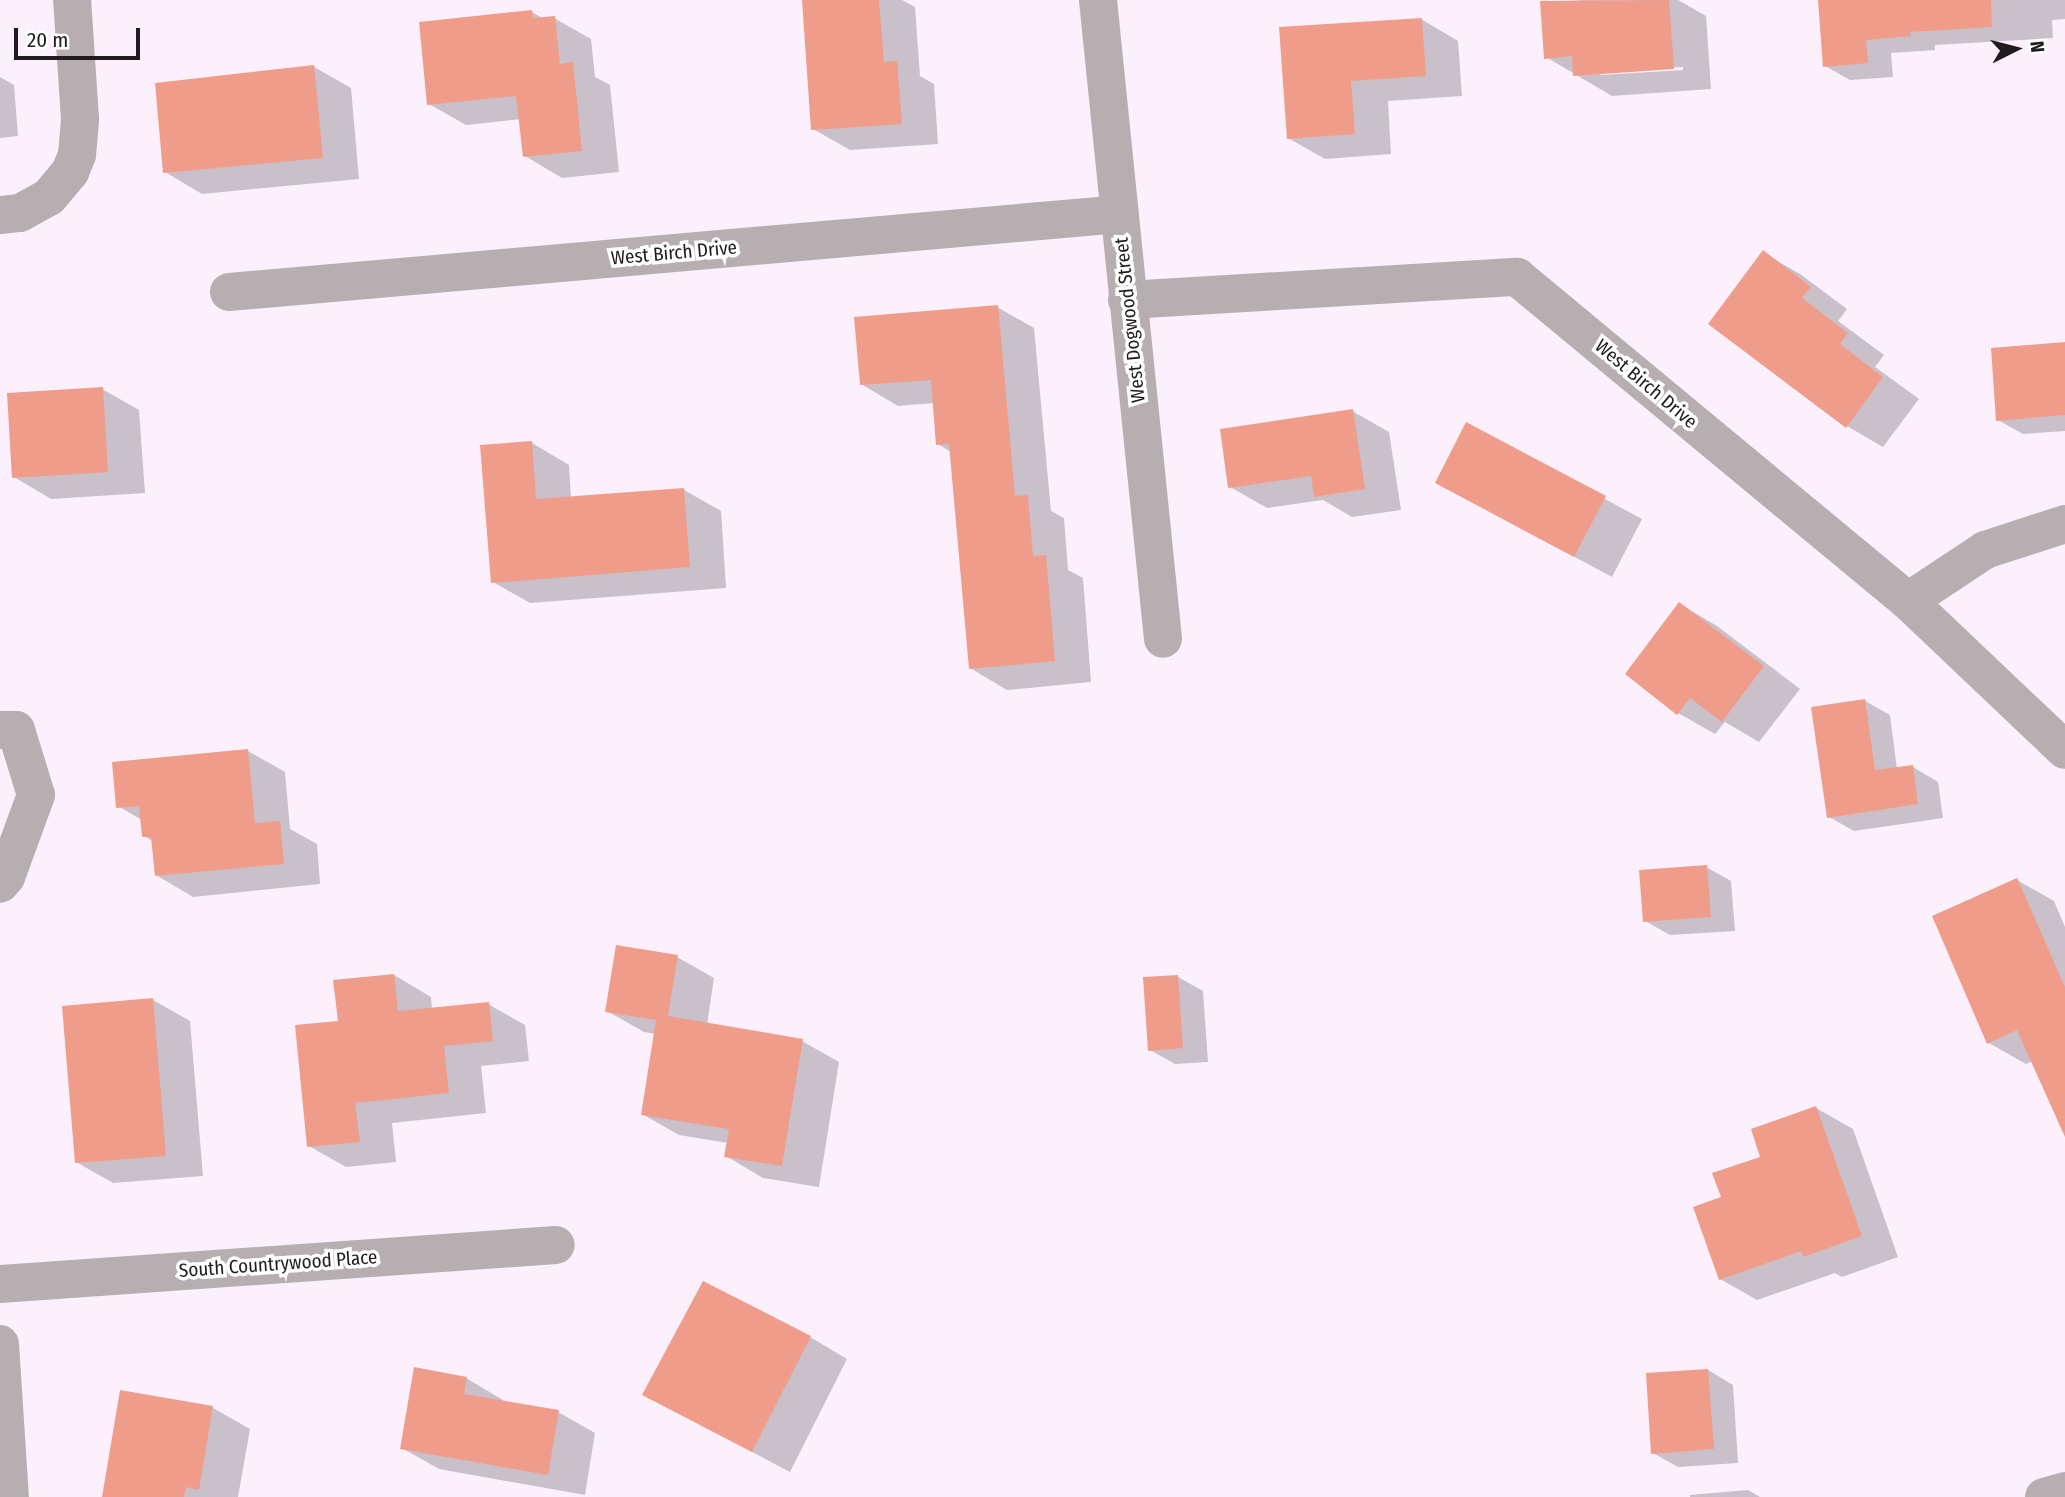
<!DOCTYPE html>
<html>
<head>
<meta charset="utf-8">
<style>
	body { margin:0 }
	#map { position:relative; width:2065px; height:1497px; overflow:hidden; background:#fcf0fc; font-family:"Fira Sans Condensed",sans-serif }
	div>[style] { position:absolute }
	.shadow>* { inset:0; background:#0003 }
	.building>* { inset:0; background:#f09c8b }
	.minor>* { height:38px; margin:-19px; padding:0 19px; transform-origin:19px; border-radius:19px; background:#b6aeb0 }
	.tertiary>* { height:38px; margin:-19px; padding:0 19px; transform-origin:19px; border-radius:19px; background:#b6aeb0 }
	span { translate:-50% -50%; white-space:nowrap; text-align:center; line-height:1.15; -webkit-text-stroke:7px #fff; paint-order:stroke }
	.street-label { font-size:19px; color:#1f1b1f }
	.north { position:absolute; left:1981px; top:14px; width:70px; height:70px; -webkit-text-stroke:5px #fff; paint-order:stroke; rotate:84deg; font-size:19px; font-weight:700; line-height:28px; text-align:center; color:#1f1b1f }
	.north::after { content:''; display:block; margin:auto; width:24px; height:32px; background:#1f1b1f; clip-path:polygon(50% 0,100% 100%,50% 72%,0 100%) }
	.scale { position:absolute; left:14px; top:28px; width:126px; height:32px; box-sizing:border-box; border:4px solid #1f1b1f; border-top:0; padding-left:9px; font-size:21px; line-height:24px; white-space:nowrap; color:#1f1b1f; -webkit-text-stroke:5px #fff; paint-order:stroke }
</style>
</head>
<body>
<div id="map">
	<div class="shadow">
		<i style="clip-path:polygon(804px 0,902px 0,915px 7px,920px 76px,934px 84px,938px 144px,850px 150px,813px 129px)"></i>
		<i style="clip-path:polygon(evenodd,1584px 0,1678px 0,1706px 16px,1711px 89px,1612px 96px,1546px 57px,1542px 3px,1584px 0,1683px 67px,1683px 70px,1601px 75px,1595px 72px,1683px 67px)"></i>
		<i style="clip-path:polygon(1820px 0,2065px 0,2065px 19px,2052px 20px,2053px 38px,1935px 45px,1935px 50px,1891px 53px,1893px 77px,1850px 80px,1825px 66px)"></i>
		<i style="clip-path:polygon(532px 12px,544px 19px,554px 18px,591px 39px,595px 77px,610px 85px,619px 172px,562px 178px,525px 156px,521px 119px,466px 125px,429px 104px)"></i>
		<i style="clip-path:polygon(1421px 19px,1458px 41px,1462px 96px,1388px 101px,1391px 154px,1325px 159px,1288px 138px,1281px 29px)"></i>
		<i style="clip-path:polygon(314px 67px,351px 88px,359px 179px,202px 194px,165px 172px)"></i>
		<i style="clip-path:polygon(0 77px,14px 85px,18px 136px,0 138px)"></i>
		<i style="clip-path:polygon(1763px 253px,1800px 274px,1847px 309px,1838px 321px,1884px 355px,1875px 367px,1919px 399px,1883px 447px,1847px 426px)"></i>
		<i style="clip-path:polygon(997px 307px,1034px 328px,1051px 511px,1064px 518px,1068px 570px,1083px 578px,1091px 682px,1007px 690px,970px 668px,951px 452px,938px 444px,934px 403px,898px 406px,861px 384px)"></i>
		<i style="clip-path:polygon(2065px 343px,2065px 431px,2023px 434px,1998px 420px)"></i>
		<i style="clip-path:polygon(102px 389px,139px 410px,145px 493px,51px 499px,14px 477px)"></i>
		<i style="clip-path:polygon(1352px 411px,1389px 432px,1401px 510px,1352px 517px,1323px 500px,1267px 508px,1230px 487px)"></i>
		<i style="clip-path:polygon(1467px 425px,1642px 519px,1612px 577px,1474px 503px)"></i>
		<i style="clip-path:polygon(532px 443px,569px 465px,571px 498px,684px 490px,721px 511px,726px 588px,530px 603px,493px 582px)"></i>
		<i style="clip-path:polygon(1680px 604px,1717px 626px,1800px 689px,1759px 742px,1725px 722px,1715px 734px,1678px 713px)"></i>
		<i style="clip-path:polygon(1865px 701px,1890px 715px,1897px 769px,1913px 767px,1938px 782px,1943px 818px,1854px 831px,1829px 817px)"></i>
		<i style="clip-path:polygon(248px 751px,285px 772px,290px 829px,317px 844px,320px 884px,193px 897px,156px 875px,154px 842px,144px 836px,142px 820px,118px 806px)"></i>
		<i style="clip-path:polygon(1706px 867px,1731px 881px,1735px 931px,1670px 935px,1645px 921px)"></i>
		<i style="clip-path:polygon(2017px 880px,2054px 901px,2065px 927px,2065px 1132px,2033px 1061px,2026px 1064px,1989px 1043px)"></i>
		<i style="clip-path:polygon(677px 957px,714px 978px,707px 1025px,802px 1041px,839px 1062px,819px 1187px,763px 1178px,726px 1156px,728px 1143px,679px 1135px,642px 1114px,656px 1034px,644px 1032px,607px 1011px)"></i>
		<i style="clip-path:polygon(394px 975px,431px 997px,432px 1009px,488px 1004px,525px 1025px,529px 1061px,481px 1066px,486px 1113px,392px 1123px,396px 1162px,346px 1167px,309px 1146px,340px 1023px)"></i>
		<i style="clip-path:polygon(1178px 977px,1203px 991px,1208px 1062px,1175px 1064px,1150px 1050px)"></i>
		<i style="clip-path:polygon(153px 1000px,190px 1021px,203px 1176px,113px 1183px,76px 1162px)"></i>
		<i style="clip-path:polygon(1816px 1108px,1853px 1129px,1898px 1257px,1842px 1277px,1835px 1273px,1757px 1300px,1720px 1279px,1762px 1158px)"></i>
		<i style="clip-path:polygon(810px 1337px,847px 1359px,790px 1472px,644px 1395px)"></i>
		<i style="clip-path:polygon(1708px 1370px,1733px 1385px,1738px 1463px,1678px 1467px,1653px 1453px)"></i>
		<i style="clip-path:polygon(466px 1378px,503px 1400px,503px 1403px,558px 1412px,595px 1433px,585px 1495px,439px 1469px,402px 1448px)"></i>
		<i style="clip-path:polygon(122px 1392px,213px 1408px,250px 1429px,238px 1497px,104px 1497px)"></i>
		<i style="clip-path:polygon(1748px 1490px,1760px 1497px,1690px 1497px,1690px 1495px)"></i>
	</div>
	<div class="building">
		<i style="clip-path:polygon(802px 0,879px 0,884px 62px,897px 61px,902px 124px,811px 130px)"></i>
		<i style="clip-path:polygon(1669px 0,1674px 69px,1573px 76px,1572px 56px,1544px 59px,1540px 1px)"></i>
		<i style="clip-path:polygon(1818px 0,1991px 0,1992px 27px,1910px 32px,1911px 36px,1866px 40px,1868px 63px,1823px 67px)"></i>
		<i style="clip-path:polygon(532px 10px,533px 18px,555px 16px,560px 64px,573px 62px,582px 151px,523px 157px,516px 96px,427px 105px,419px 22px)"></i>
		<i style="clip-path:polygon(1422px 18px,1426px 76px,1351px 81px,1355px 134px,1287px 139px,1279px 27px)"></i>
		<i style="clip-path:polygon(314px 65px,323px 158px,163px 173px,155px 83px)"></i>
		<i style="clip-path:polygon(1763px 250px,1811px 287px,1802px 298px,1848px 333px,1840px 344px,1883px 377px,1846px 428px,1708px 324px)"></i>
		<i style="clip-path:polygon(998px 305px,1015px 496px,1028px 495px,1033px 556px,1046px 555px,1055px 661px,969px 669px,949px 444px,936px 445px,931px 380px,860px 385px,854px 317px)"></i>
		<i style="clip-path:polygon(2065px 342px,2065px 415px,1996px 421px,1991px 348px)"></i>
		<i style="clip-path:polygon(103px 387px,108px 472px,12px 478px,7px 393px)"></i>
		<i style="clip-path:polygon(1353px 409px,1365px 489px,1314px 497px,1311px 476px,1228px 488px,1220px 429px)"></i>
		<i style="clip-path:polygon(1466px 422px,1606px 496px,1574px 557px,1435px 483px)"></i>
		<i style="clip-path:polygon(532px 441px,536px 499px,684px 488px,690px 567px,491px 583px,480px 445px)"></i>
		<i style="clip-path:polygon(1679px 602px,1764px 666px,1722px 722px,1690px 698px,1677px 715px,1625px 674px)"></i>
		<i style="clip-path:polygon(1865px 699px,1875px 770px,1913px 765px,1918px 804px,1827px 818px,1811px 707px)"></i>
		<i style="clip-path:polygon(248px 749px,255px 823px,280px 821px,284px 864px,155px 876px,151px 837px,142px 837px,139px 806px,116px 808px,112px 762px)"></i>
		<i style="clip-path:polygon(1707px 865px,1711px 917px,1643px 922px,1639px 870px)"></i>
		<i style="clip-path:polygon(2017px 878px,2065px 987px,2065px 1137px,2017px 1030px,1987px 1044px,1932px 916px)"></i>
		<i style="clip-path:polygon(616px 945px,678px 955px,668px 1016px,803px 1039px,782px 1166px,724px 1157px,729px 1129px,641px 1115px,656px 1020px,605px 1012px)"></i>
		<i style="clip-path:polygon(394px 974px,398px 1011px,489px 1002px,493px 1041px,444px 1046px,449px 1093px,355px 1103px,360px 1142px,307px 1147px,295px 1025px,338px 1021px,333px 980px)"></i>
		<i style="clip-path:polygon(1178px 975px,1183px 1048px,1148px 1051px,1143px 977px)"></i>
		<i style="clip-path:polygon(153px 998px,166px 1156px,75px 1163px,62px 1006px)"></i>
		<i style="clip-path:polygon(1816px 1106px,1862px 1236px,1803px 1257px,1801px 1251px,1719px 1280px,1693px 1207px,1721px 1197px,1712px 1173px,1760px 1157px,1751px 1129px)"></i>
		<i style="clip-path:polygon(703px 1281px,811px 1336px,752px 1452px,642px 1395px)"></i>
		<i style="clip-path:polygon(414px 1367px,467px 1377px,464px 1394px,559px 1410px,548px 1475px,400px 1449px)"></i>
		<i style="clip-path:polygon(1708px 1369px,1714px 1449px,1651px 1454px,1646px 1373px)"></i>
		<i style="clip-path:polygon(120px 1390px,213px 1406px,199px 1490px,186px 1487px,184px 1497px,102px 1497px)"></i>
	</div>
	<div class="minor">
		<i style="left:1098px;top:0;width:642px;rotate:84.19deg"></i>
		<i style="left:0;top:215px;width:20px;rotate:-6deg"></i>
		<i style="left:20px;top:213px;width:33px;rotate:-29deg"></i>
		<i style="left:49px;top:197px;width:33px;rotate:-50deg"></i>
		<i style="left:70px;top:172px;width:18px;rotate:-68deg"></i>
		<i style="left:77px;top:155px;width:36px;rotate:-85deg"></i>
		<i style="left:80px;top:119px;width:119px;rotate:-93.8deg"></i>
		<i style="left:229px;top:292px;width:894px;rotate:-5deg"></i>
		<i style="left:1127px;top:300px;width:391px;rotate:-3.4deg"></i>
		<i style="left:1517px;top:277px;width:508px;rotate:39.65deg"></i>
		<i style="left:1908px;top:601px;width:216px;rotate:43.5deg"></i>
		<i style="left:1908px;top:601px;width:92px;rotate:-33.5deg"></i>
		<i style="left:1985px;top:550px;width:84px;rotate:-18deg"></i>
		<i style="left:0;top:730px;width:16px"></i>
		<i style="left:16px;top:730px;width:68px;rotate:72.9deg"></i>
		<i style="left:36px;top:795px;width:87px;rotate:110.1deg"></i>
		<i style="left:6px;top:877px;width:9px;rotate:131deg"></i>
		<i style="left:0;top:1284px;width:557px;rotate:-4.01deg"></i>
		<i style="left:0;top:1344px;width:153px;rotate:86.3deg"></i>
	</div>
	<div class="tertiary">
		<i style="left:2044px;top:1497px;width:22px;rotate:-16deg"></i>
	</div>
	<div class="street-label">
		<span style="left:674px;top:253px;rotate:-5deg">West Birch Drive</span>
		<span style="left:1130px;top:320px;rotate:-96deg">West Dogwood Street</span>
		<span style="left:1646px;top:384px;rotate:40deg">West Birch Drive</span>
		<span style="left:278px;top:1264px;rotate:-4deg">South Countrywood Place</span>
	</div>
	<div class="north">N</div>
	<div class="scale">20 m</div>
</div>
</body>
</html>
